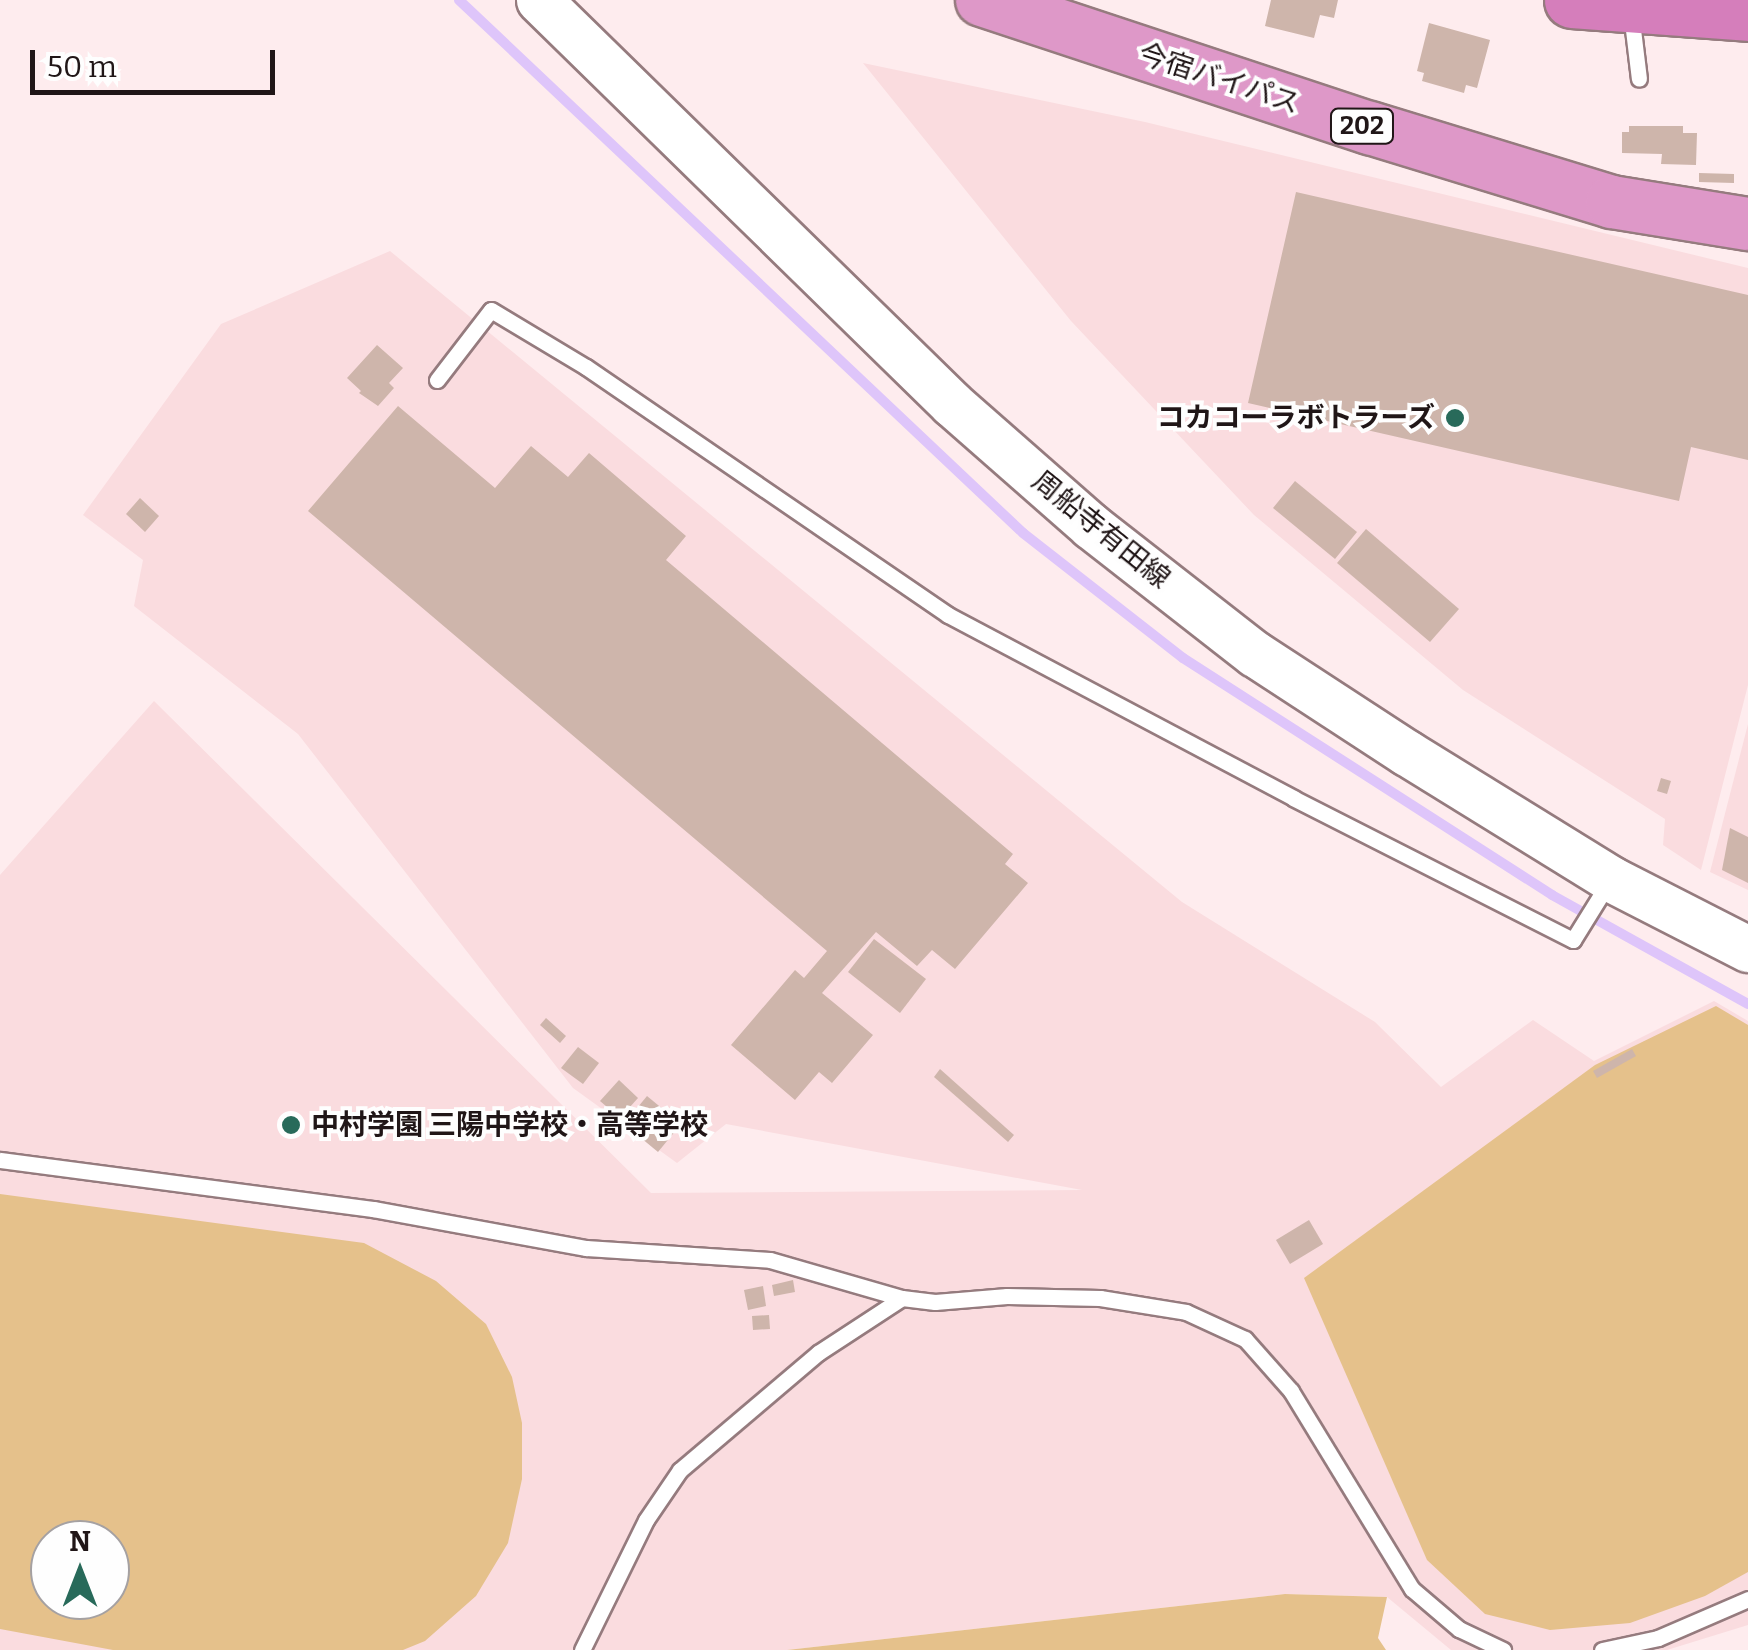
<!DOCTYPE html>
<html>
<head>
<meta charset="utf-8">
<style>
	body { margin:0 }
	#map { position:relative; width:1748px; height:1650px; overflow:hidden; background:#feecee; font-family:Bitter,"Noto Sans JP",serif }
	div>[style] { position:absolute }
	.built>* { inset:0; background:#fadcdf }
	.green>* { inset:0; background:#e5c18b }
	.stream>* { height:10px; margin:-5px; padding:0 5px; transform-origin:5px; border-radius:5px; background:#dec5fa }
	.building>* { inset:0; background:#ceb5ab }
	.roads { filter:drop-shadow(2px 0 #957b7e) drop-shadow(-2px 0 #957b7e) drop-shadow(0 2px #957b7e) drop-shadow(0 -2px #957b7e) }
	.service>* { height:15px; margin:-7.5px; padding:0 7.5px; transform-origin:7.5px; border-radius:7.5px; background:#fff }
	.secondary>* { height:45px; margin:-22.5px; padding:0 22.5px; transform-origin:22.5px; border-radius:22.5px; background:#fff }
	.trunk>* { height:52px; margin:-26px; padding:0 26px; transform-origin:26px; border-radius:26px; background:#de98c8 }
	.motorway>* { height:55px; margin:-27.5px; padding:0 27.5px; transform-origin:27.5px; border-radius:27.5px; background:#d57ebb }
	.dots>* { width:28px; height:28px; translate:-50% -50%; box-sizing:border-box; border:5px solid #fefefe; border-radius:50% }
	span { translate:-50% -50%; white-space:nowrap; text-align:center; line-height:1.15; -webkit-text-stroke:8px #fefefe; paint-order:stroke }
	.shield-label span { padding:2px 8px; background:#fefefe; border:2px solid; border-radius:8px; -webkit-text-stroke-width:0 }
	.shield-label { font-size:25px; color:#201617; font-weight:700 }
	.street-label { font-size:28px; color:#201617 }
	.poi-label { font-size:28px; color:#201617; font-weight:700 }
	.right { translate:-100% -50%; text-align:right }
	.left { translate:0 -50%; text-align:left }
	.north { position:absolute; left:30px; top:1520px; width:100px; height:100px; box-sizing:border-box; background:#fefefe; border:2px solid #a5a1a2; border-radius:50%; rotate:0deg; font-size:28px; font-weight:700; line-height:40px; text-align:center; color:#201617 }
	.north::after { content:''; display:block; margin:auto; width:35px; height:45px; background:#286a5a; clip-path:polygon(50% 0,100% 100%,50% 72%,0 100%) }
	.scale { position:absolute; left:30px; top:50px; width:245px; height:45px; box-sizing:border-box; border:5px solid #201617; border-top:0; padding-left:12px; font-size:30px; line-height:35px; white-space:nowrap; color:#201617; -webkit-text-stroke:8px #fefefe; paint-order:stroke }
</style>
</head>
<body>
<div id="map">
	<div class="built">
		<i style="clip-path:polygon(863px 63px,1145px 122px,1748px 268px,1748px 685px,1701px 870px,1663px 845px,1665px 819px,1463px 690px,1254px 515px,1071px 321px)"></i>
		<i style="clip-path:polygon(evenodd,390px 251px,1182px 902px,1375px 1022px,1441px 1087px,1533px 1020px,1594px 1061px,1714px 1001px,1748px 1021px,1748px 1625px,1667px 1650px,1451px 1650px,1387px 1597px,1285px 1594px,787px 1650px,0 1650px,0 875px,154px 701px,651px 1193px,1082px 1190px,726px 1124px,677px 1163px,573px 1088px,298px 734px,134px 606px,143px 560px,83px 515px,221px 324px,390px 251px,50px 1540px,110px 1540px,110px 1600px,50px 1600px,50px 1540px)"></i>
		<i style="clip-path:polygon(1748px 724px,1748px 890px,1710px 872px)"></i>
	</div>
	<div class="green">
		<i style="clip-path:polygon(1716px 1006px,1748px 1025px,1748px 1572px,1705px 1596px,1630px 1623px,1550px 1630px,1485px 1614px,1427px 1560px,1304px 1278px,1595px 1065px)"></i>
		<i style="clip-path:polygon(evenodd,0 1194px,364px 1243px,436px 1281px,486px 1324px,512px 1377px,522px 1423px,522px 1479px,508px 1543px,476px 1596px,425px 1641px,403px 1650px,113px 1650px,0 1629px,0 1194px,50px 1540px,110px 1540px,110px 1600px,50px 1600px,50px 1540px)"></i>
		<i style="clip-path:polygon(1285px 1594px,1387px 1597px,1378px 1638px,1386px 1650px,787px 1650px)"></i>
	</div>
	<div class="stream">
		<i style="left:459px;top:0;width:776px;rotate:43.38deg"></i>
		<i style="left:1023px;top:533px;width:203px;rotate:38deg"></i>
		<i style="left:1183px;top:658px;width:439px;rotate:32.7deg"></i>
		<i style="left:1552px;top:895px;width:224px;rotate:29.1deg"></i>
	</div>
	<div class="building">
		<i style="clip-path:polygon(1271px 0,1338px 0,1334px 18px,1320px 15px,1314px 38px,1265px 26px)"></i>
		<i style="clip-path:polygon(1429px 23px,1490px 40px,1477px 88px,1466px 85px,1464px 93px,1422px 81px,1424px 73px,1417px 71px)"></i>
		<i style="clip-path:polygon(1629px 126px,1683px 126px,1683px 133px,1697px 133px,1696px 165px,1661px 164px,1662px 154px,1622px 153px,1622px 132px,1629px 132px)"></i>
		<i style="clip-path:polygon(1699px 173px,1734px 174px,1734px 183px,1699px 182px)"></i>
		<i style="clip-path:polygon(1296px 192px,1748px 295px,1748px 460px,1691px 447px,1679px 501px,1248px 403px)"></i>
		<i style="clip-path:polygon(377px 345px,403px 368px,389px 383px,394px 388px,378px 406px,359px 393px,361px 391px,347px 378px)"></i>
		<i style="clip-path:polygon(398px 406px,495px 488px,531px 446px,568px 477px,589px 453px,686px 536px,666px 560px,1013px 854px,1005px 864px,1028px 883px,955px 969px,932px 950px,917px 966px,876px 932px,822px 993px,873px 1035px,832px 1083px,819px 1072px,795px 1100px,731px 1045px,795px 970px,804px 978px,827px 951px,308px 511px)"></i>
		<i style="clip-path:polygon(1295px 481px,1357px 532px,1335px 559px,1273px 508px)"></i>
		<i style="clip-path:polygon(140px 498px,159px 516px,145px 532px,126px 514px)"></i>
		<i style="clip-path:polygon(1366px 529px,1459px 609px,1430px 642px,1337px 563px)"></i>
		<i style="clip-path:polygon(1661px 778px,1671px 781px,1667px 794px,1657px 791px)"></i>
		<i style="clip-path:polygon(1730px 828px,1748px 837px,1748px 883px,1722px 870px)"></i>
		<i style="clip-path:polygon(874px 939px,926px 979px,900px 1013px,848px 972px)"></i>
		<i style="clip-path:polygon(546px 1018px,566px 1036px,560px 1043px,540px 1025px)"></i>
		<i style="clip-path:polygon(578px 1047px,599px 1063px,583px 1084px,561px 1068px)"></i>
		<i style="clip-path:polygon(1632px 1049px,1636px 1056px,1597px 1078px,1593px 1071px)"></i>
		<i style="clip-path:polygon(940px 1069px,1014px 1135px,1008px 1142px,934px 1077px)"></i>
		<i style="clip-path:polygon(619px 1080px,638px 1098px,620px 1118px,600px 1101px)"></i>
		<i style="clip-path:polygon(647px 1096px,681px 1124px,658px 1152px,624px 1124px)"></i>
		<i style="clip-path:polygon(1309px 1220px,1323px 1244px,1290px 1264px,1276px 1240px)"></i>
		<i style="clip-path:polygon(793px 1280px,795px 1292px,774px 1296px,772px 1285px)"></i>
		<i style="clip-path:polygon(763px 1286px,766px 1306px,748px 1310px,744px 1290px)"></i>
		<i style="clip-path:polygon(769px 1315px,770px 1329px,753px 1330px,752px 1316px)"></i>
	</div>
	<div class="roads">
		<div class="service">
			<i style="left:1631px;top:13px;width:66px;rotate:83.1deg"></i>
			<i style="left:437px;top:380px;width:88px;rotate:-52.4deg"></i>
			<i style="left:491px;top:310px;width:111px;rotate:31deg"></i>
			<i style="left:586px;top:367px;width:439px;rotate:34.4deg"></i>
			<i style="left:948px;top:615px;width:391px;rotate:27.9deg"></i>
			<i style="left:1293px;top:798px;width:314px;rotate:26.9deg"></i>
			<i style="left:1573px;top:940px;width:68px;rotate:-58.2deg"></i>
			<i style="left:0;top:1160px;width:376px;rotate:7.5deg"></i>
			<i style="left:373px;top:1209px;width:217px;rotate:10.4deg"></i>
			<i style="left:586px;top:1248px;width:184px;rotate:3.7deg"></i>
			<i style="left:770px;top:1260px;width:137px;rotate:16.1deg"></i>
			<i style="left:902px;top:1298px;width:100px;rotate:146.8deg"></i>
			<i style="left:818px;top:1353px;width:181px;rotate:139.7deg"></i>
			<i style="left:680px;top:1470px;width:60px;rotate:124.2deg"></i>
			<i style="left:646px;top:1520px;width:145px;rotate:116.2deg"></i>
			<i style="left:902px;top:1298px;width:33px;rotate:7deg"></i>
			<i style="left:935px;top:1302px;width:72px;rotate:-4.8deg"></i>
			<i style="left:1007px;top:1296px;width:93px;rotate:1.2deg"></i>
			<i style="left:1100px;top:1298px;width:87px;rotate:9.2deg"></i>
			<i style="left:1186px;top:1312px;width:65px;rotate:24.6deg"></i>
			<i style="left:1245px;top:1339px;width:69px;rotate:48.5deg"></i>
			<i style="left:1291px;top:1391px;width:232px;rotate:58.6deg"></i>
			<i style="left:1412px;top:1589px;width:62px;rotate:40.4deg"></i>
			<i style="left:1459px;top:1629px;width:49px;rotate:25.5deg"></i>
			<i style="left:1602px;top:1650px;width:57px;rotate:-12.1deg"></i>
			<i style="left:1658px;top:1638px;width:98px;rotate:-23.4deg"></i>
		</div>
		<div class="secondary">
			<i style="left:539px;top:0;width:578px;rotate:44.37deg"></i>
			<i style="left:952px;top:404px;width:185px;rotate:41.3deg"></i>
			<i style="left:1091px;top:526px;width:208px;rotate:38deg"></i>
			<i style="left:1255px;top:654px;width:181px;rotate:33.1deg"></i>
			<i style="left:1407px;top:753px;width:240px;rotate:31.7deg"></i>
			<i style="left:1611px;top:879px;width:154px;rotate:27.1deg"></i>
		</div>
		<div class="trunk">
			<i style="left:982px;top:0;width:409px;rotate:18.3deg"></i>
			<i style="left:1370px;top:128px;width:253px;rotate:17deg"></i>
			<i style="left:1612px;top:202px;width:138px;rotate:9.2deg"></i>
		</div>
		<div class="motorway">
			<i style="left:1572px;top:0;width:176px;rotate:4.2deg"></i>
		</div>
	</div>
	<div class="dots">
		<i style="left:1455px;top:418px;background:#286a5a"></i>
		<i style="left:291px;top:1125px;background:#286a5a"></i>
	</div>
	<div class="shield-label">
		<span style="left:1362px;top:126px">202</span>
	</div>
	<div class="street-label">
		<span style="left:1219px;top:79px;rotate:18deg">今宿バイパス</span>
		<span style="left:1101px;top:530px;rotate:39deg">周船寺有田線</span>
	</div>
	<div class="poi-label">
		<span class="right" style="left:1435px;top:418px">コカコーラボトラーズ</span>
		<span class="left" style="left:311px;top:1125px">中村学園 三陽中学校・高等学校</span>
	</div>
	<div class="north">N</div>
	<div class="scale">50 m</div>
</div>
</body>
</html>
